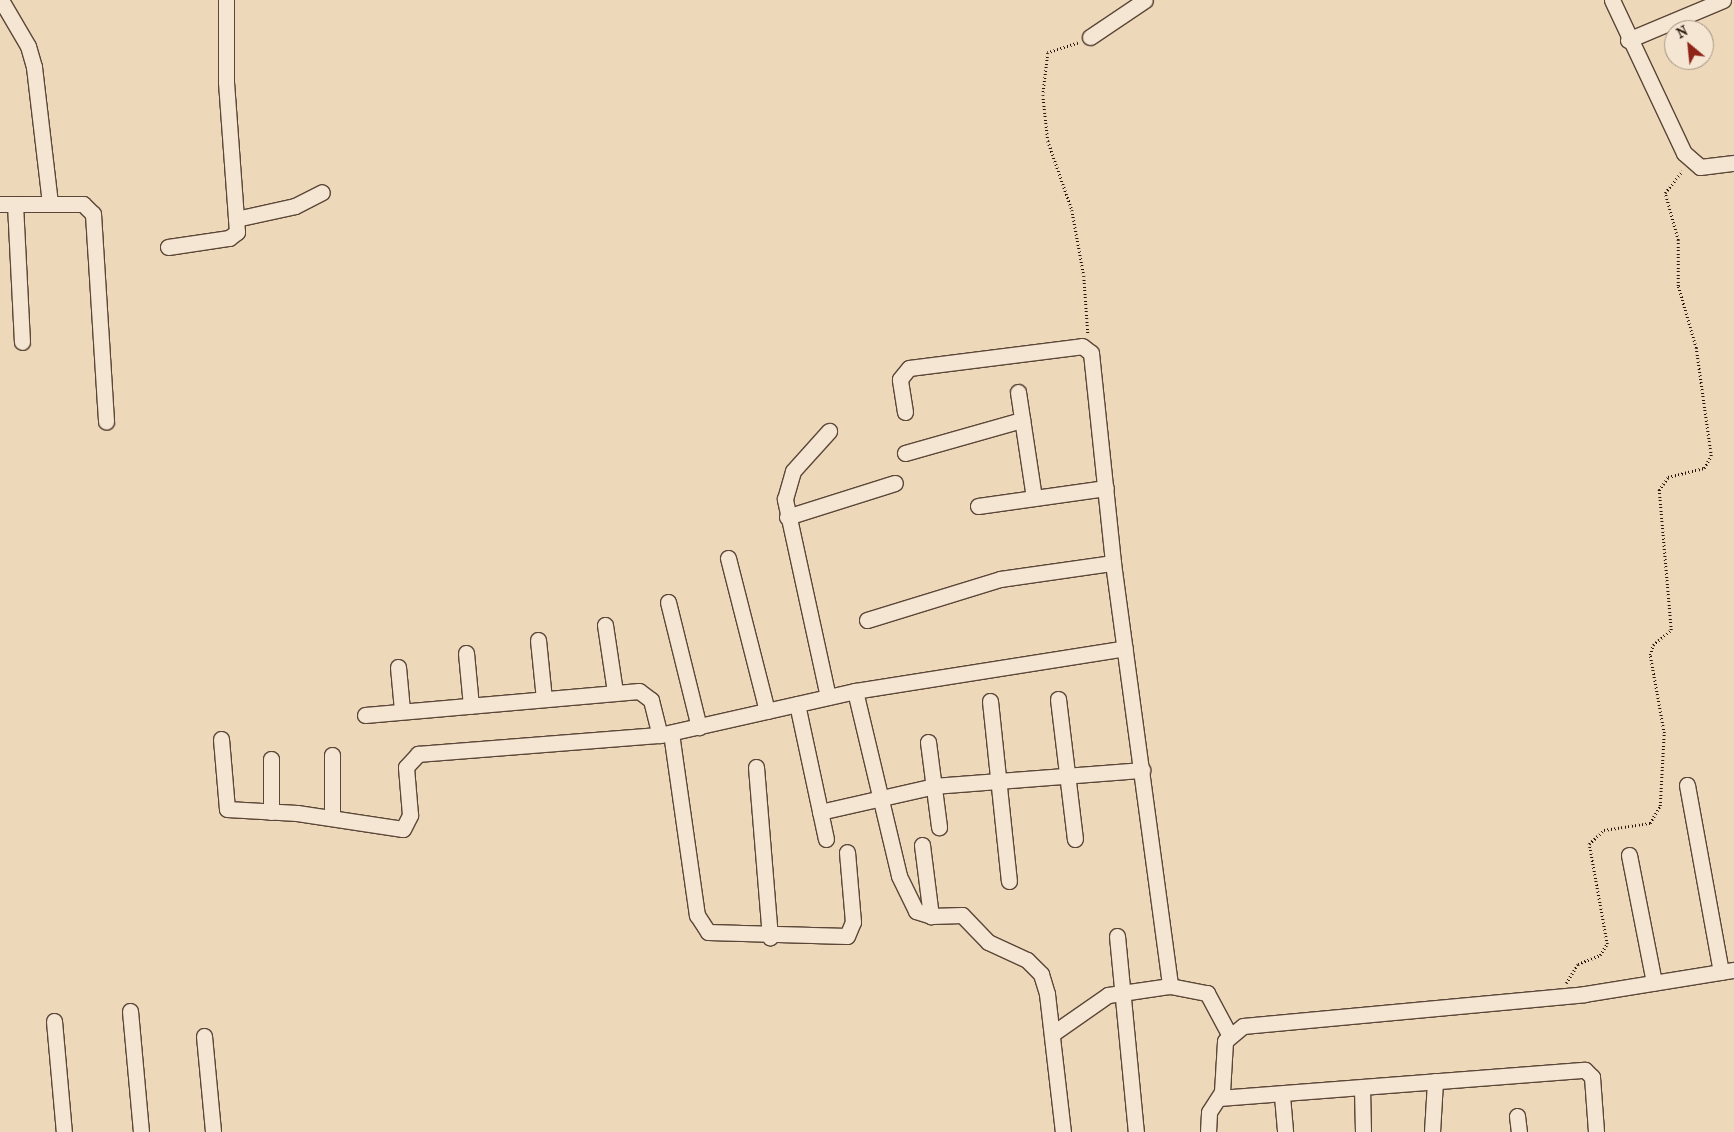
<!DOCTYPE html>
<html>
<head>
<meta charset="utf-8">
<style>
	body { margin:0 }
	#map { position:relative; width:1734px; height:1132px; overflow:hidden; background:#eed8ba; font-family:"IM FELL French Canon",serif }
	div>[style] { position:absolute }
	.path>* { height:2.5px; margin-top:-1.25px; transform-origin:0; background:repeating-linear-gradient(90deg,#2a160d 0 1px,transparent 0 3.5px) }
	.roads { filter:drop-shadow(1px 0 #5b4638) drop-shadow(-1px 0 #5b4638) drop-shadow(0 1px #5b4638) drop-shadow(0 -1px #5b4638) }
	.minor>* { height:15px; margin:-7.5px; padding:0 7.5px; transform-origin:7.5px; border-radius:7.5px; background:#f4e6d2 }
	span { translate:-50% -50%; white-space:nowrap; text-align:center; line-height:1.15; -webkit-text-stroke:5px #f4e6d2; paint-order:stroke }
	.north { position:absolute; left:1664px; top:20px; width:50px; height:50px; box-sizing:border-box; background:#f4e6d2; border:1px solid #a39383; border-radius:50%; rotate:332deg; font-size:14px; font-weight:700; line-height:20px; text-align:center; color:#2a160d }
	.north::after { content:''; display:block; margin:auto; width:18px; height:22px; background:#8f2418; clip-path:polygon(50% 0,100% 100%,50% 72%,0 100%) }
</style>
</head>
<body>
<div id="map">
	<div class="path">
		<i style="left:1078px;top:43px;width:32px;rotate:162deg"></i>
		<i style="left:1048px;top:53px;width:42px;rotate:96.8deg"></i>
		<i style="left:1043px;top:95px;width:46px;rotate:83.8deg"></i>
		<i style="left:1048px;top:141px;width:73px;rotate:70.8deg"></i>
		<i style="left:1072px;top:210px;width:67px;rotate:79.7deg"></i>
		<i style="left:1084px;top:276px;width:57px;rotate:86deg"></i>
		<i style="left:1566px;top:983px;width:22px;rotate:-58deg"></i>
		<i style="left:1578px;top:964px;width:24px;rotate:-22deg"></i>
		<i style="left:1600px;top:955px;width:13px;rotate:-58deg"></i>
		<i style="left:1607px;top:944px;width:102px;rotate:-100.2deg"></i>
		<i style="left:1589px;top:844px;width:21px;rotate:-43deg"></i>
		<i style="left:1604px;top:830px;width:47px;rotate:-8.7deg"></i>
		<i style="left:1650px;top:823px;width:20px;rotate:-60deg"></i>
		<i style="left:1660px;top:806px;width:73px;rotate:-86.9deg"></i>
		<i style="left:1664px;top:733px;width:79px;rotate:-100.2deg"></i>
		<i style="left:1650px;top:655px;width:10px;rotate:-73deg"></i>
		<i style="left:1653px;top:645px;width:23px;rotate:-40deg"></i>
		<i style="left:1671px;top:630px;width:141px;rotate:-94.9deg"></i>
		<i style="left:1659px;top:490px;width:16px;rotate:-55deg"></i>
		<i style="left:1668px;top:477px;width:37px;rotate:-14deg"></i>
		<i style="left:1704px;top:468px;width:14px;rotate:-60deg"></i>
		<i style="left:1711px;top:456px;width:109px;rotate:-97.9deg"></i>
		<i style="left:1696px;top:348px;width:65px;rotate:-106.2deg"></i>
		<i style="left:1678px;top:286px;width:46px;rotate:-90deg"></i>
		<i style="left:1678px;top:240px;width:49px;rotate:-105.5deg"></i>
		<i style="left:1665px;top:193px;width:28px;rotate:-52deg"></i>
	</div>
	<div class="roads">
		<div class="minor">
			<i style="left:1px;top:0;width:53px;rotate:59.6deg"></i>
			<i style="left:28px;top:46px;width:22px;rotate:74deg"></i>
			<i style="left:34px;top:67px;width:137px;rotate:83.3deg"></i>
			<i style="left:1612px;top:0;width:169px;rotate:64.8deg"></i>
			<i style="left:1684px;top:153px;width:21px;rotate:41deg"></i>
			<i style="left:1700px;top:167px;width:34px;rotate:-7deg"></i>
			<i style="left:1090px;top:37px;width:66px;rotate:-33.9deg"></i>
			<i style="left:1628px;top:40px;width:103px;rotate:-22.8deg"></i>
			<i style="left:0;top:204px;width:83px"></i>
			<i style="left:83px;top:204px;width:14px;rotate:45deg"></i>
			<i style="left:93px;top:214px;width:208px;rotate:86.4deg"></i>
			<i style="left:15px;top:204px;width:138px;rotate:87.1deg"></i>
			<i style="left:236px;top:219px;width:60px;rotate:-12.4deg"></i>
			<i style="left:295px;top:206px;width:30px;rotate:-27deg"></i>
			<i style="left:168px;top:247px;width:62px;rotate:-8.4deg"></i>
			<i style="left:229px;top:238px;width:10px;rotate:-37deg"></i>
			<i style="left:237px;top:232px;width:150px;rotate:-94.2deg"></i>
			<i style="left:226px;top:82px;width:82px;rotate:-90deg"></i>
			<i style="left:1018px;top:392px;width:107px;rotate:81.4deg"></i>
			<i style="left:905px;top:412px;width:33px;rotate:-99deg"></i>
			<i style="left:900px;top:379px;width:14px;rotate:-51deg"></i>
			<i style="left:909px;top:368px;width:174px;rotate:-7.2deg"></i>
			<i style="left:1082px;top:346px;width:11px;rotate:38deg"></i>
			<i style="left:1091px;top:353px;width:211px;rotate:84deg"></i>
			<i style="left:1113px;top:563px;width:427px;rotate:82.3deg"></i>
			<i style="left:905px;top:453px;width:122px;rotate:-15.8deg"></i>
			<i style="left:978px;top:506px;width:129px;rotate:-8deg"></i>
			<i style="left:787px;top:517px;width:113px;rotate:-17.5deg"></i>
			<i style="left:728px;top:558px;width:158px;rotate:75.7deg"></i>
			<i style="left:668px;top:602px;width:129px;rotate:76.1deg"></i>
			<i style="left:867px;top:620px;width:139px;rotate:-17.1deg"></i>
			<i style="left:1000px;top:579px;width:114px;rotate:-8.1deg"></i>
			<i style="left:605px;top:625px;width:68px;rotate:81.5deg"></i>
			<i style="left:538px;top:640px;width:59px;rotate:84.2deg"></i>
			<i style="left:466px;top:653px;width:53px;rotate:84.6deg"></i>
			<i style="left:398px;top:667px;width:43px;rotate:84.7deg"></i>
			<i style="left:855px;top:691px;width:190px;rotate:76.6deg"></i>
			<i style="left:899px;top:876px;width:39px;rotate:64deg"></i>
			<i style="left:916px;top:911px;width:16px;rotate:18deg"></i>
			<i style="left:931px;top:916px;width:31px;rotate:-2deg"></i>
			<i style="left:962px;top:915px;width:37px;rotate:46deg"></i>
			<i style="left:988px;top:942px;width:43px;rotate:24.8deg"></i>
			<i style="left:1027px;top:960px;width:20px;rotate:45deg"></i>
			<i style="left:1041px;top:974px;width:21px;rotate:73deg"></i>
			<i style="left:1047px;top:994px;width:139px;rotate:83.4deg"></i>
			<i style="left:828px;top:697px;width:203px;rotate:-102.3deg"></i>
			<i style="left:785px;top:499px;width:29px;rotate:-74deg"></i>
			<i style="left:793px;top:471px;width:54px;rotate:-48deg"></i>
			<i style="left:1058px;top:699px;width:141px;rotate:83.1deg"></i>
			<i style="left:990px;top:701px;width:181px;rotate:84deg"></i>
			<i style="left:797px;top:704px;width:138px;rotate:77.9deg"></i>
			<i style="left:365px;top:715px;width:275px;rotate:-5deg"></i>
			<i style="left:639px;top:691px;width:15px;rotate:37deg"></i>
			<i style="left:651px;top:700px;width:36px;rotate:76deg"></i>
			<i style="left:671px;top:733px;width:184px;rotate:81.9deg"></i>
			<i style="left:697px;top:915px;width:20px;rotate:57deg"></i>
			<i style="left:708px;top:932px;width:139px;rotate:1.6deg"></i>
			<i style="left:847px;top:936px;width:15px;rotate:-67deg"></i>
			<i style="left:853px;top:922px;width:70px;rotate:-94.9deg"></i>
			<i style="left:221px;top:739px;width:70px;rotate:85.1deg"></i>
			<i style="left:227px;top:809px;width:70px;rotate:3.3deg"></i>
			<i style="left:297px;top:813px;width:107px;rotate:8.6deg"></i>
			<i style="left:403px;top:829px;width:16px;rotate:-63deg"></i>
			<i style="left:410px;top:815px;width:48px;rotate:-94.8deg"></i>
			<i style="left:406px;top:767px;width:18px;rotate:-47deg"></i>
			<i style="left:418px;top:754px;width:243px;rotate:-4.5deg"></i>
			<i style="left:660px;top:735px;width:200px;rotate:-12.7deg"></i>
			<i style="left:855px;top:691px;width:273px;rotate:-9deg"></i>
			<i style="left:928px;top:742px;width:86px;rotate:82.6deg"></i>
			<i style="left:756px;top:767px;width:171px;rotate:85.3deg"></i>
			<i style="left:1687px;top:785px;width:190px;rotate:79.7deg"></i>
			<i style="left:271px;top:812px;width:53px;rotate:-90deg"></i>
			<i style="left:820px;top:812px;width:117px;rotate:-12.8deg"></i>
			<i style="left:934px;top:786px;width:209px;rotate:-4.4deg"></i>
			<i style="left:332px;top:817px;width:62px;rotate:-90deg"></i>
			<i style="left:922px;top:845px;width:72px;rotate:82.8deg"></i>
			<i style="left:1629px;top:855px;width:130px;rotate:78.9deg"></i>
			<i style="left:1117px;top:936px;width:197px;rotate:84.5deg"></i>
			<i style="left:130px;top:1011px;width:121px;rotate:84.8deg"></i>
			<i style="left:54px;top:1021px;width:111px;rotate:84.9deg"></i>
			<i style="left:1052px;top:1034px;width:68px;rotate:-34.9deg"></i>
			<i style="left:1108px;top:995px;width:63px;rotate:-8.3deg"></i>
			<i style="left:1170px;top:986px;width:38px;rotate:11deg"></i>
			<i style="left:1207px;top:993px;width:47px;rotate:61.8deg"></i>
			<i style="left:204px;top:1036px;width:96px;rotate:84.6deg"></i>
			<i style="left:1362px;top:1088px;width:44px;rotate:88.7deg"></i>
			<i style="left:1282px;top:1096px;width:36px;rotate:85deg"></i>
			<i style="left:1219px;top:1098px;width:367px;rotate:-4.4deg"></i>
			<i style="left:1585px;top:1070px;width:10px;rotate:45deg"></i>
			<i style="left:1592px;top:1077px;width:55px;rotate:85.8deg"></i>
			<i style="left:1517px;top:1116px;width:16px;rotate:83deg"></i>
			<i style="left:1208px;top:1132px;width:20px;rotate:-87deg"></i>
			<i style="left:1209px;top:1112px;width:24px;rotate:-57deg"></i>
			<i style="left:1222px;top:1092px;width:51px;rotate:-86.6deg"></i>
			<i style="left:1225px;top:1041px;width:23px;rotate:-40deg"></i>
			<i style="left:1243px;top:1026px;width:343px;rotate:-5.3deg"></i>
			<i style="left:1585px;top:994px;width:151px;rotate:-9.2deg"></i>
			<i style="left:1432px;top:1132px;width:51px;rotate:-86.6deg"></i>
		</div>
	</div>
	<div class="north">N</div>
</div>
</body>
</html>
